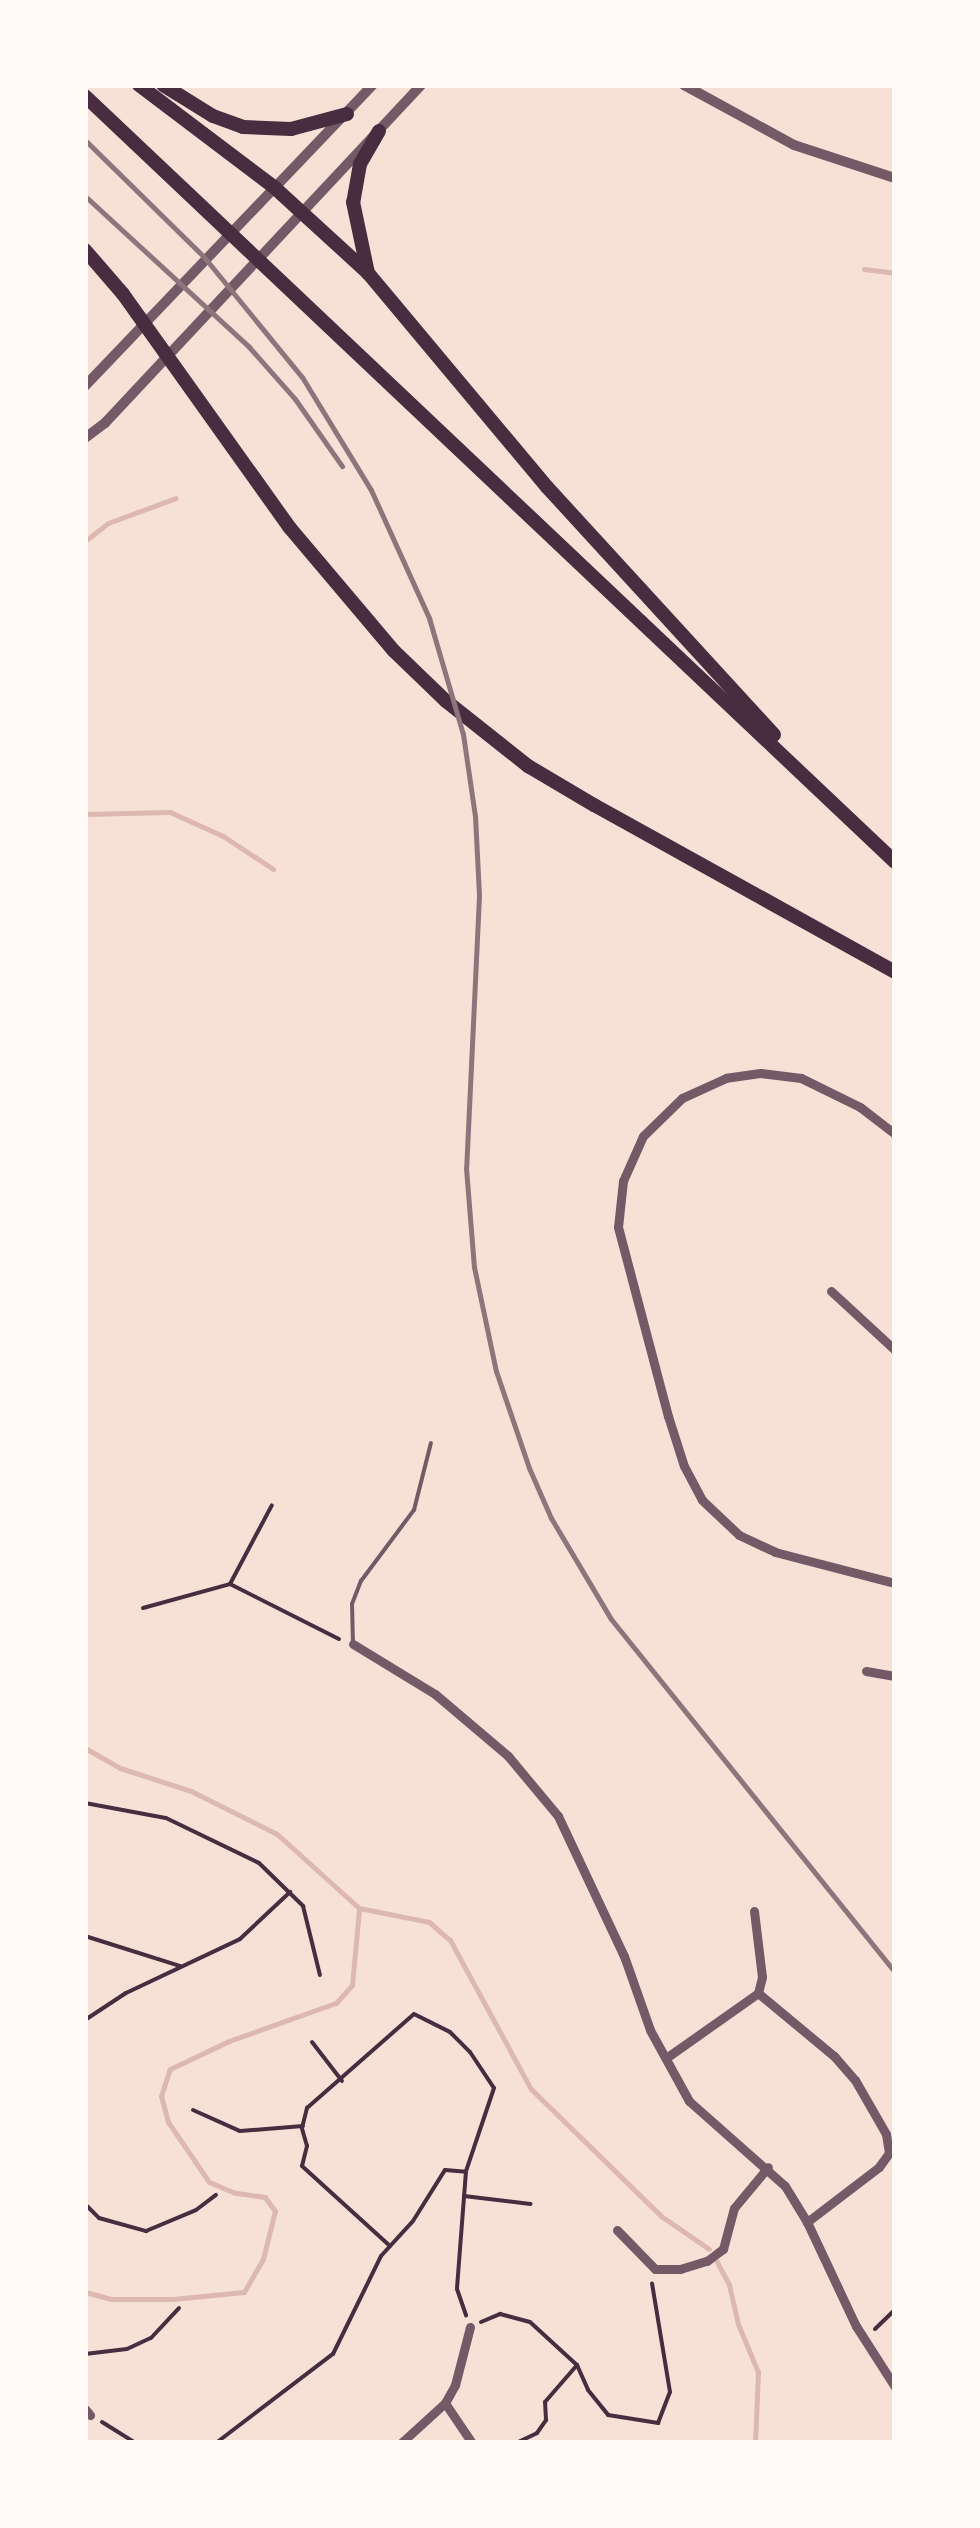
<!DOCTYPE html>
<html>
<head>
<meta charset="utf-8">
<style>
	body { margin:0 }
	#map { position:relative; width:980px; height:2528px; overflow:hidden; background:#f7e1d7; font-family:Karla,sans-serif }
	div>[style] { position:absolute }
	.stream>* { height:5px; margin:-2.5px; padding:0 2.5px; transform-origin:2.5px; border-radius:2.5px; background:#dcb8b0 }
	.path>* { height:4px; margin:-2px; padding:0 2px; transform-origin:2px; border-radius:2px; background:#4a2c40 }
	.service>* { height:4px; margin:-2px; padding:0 2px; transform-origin:2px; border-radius:2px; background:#755966 }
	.minor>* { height:9px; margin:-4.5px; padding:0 4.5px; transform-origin:4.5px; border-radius:4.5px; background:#755966 }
	.tertiary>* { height:10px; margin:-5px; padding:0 5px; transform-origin:5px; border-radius:5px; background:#755966 }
	.trunk>* { height:14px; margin:-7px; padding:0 7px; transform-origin:7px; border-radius:7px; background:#4a2c40 }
	.rail>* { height:5px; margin:-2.5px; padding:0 2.5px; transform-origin:2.5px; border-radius:2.5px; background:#8f747c }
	span { translate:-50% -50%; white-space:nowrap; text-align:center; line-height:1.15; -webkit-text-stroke:8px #fffaf5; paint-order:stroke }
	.frame { position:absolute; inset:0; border:88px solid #fffaf5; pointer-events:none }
</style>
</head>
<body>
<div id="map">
	<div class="stream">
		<i style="left:864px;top:269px;width:31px;rotate:7deg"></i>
		<i style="left:85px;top:541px;width:29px;rotate:-38deg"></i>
		<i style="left:108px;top:523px;width:72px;rotate:-20.2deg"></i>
		<i style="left:85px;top:814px;width:85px;rotate:-1.3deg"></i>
		<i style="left:170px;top:812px;width:58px;rotate:24.4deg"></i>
		<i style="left:223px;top:836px;width:60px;rotate:33.4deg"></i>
		<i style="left:85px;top:1748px;width:40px;rotate:29.7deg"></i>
		<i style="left:120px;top:1768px;width:75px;rotate:17.9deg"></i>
		<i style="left:191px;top:1791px;width:96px;rotate:26.6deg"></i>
		<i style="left:277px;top:1834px;width:110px;rotate:42.1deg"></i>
		<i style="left:359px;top:1908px;width:71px;rotate:11.3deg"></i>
		<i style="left:429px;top:1922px;width:28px;rotate:41deg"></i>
		<i style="left:450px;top:1940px;width:170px;rotate:61.5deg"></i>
		<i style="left:531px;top:2089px;width:182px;rotate:44.3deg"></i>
		<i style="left:661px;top:2216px;width:58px;rotate:34.5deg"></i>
		<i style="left:717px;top:2262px;width:26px;rotate:62deg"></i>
		<i style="left:729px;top:2285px;width:40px;rotate:77deg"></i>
		<i style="left:738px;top:2324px;width:52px;rotate:67.4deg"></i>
		<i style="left:758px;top:2372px;width:71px;rotate:92.4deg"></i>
		<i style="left:85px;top:2292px;width:27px;rotate:15deg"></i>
		<i style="left:111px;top:2299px;width:62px"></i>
		<i style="left:173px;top:2299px;width:71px;rotate:-5.6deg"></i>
		<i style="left:244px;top:2292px;width:38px;rotate:-60deg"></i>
		<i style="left:263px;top:2259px;width:49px;rotate:-76deg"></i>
		<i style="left:275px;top:2211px;width:17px;rotate:-126deg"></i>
		<i style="left:265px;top:2197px;width:30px;rotate:-172deg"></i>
		<i style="left:235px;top:2193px;width:28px;rotate:-157deg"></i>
		<i style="left:209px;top:2182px;width:73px;rotate:-124.3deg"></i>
		<i style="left:168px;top:2122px;width:27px;rotate:-105deg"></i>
		<i style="left:161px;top:2096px;width:28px;rotate:-72deg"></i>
		<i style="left:170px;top:2069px;width:65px;rotate:-25.4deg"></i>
		<i style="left:229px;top:2041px;width:114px;rotate:-19.6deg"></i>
		<i style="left:336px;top:2003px;width:24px;rotate:-48deg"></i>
		<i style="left:352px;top:1985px;width:76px;rotate:-84.7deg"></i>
	</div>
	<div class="path">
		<i style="left:230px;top:1584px;width:89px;rotate:-62deg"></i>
		<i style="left:143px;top:1608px;width:90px;rotate:-15.4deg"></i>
		<i style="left:230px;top:1584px;width:122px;rotate:26.8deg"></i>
		<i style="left:85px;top:1803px;width:82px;rotate:10.5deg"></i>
		<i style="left:166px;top:1818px;width:103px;rotate:25.8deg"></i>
		<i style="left:259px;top:1863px;width:62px;rotate:44.3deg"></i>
		<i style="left:303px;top:1906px;width:71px;rotate:76.2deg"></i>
		<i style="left:85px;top:1936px;width:100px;rotate:17.5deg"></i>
		<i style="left:85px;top:2020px;width:49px;rotate:-33.4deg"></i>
		<i style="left:126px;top:1993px;width:126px;rotate:-25.3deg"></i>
		<i style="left:240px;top:1939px;width:69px;rotate:-43.2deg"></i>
		<i style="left:312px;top:2042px;width:49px;rotate:52.4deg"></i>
		<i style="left:193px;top:2110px;width:51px;rotate:24.1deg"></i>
		<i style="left:240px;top:2131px;width:63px;rotate:-4.5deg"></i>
		<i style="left:464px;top:2196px;width:67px;rotate:6.8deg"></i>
		<i style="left:85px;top:2204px;width:20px;rotate:45deg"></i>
		<i style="left:99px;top:2218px;width:49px;rotate:15.5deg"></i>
		<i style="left:146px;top:2231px;width:54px;rotate:-22.8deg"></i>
		<i style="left:196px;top:2210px;width:25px;rotate:-37deg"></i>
		<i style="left:390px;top:2246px;width:119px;rotate:-137.7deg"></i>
		<i style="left:302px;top:2166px;width:21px;rotate:-76deg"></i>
		<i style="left:307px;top:2146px;width:19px;rotate:-106deg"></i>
		<i style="left:302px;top:2128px;width:21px;rotate:-76deg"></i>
		<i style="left:307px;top:2108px;width:142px;rotate:-41.3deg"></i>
		<i style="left:414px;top:2014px;width:40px;rotate:26.6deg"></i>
		<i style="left:450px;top:2032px;width:28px;rotate:45deg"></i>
		<i style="left:470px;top:2052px;width:43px;rotate:56.3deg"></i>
		<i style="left:494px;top:2088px;width:88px;rotate:108.6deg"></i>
		<i style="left:466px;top:2171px;width:118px;rotate:94.4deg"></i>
		<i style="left:457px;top:2289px;width:28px;rotate:71deg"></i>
		<i style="left:481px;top:2322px;width:21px;rotate:-23deg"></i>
		<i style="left:500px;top:2314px;width:31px;rotate:15deg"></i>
		<i style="left:530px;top:2322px;width:64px;rotate:42.5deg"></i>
		<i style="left:577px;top:2365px;width:27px;rotate:66deg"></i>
		<i style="left:588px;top:2390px;width:32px;rotate:51deg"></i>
		<i style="left:608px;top:2415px;width:51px;rotate:9.1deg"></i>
		<i style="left:658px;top:2423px;width:33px;rotate:-69deg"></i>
		<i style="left:670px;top:2392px;width:110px;rotate:-99.4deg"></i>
		<i style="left:875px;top:2329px;width:28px;rotate:-44deg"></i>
		<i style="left:85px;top:2354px;width:42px;rotate:-6.8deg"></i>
		<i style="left:127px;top:2349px;width:26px;rotate:-25deg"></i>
		<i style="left:151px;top:2338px;width:41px;rotate:-47deg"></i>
		<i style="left:102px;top:2422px;width:39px;rotate:32deg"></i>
		<i style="left:216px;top:2443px;width:147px;rotate:-37.3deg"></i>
		<i style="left:333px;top:2354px;width:109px;rotate:-63.9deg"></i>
		<i style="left:381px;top:2256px;width:47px;rotate:-47.6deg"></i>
		<i style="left:413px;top:2221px;width:60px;rotate:-57.9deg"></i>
		<i style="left:445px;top:2170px;width:21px;rotate:5deg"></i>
		<i style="left:516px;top:2443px;width:23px;rotate:-25deg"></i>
		<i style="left:537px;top:2433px;width:16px;rotate:-55deg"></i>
		<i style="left:546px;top:2420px;width:18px;rotate:-93deg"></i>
		<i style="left:545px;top:2402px;width:49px;rotate:-49.1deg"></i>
	</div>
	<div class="service">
		<i style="left:353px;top:1644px;width:40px;rotate:-91.4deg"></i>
		<i style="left:352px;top:1604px;width:25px;rotate:-69deg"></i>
		<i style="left:361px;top:1581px;width:89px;rotate:-53.3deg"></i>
		<i style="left:414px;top:1510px;width:69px;rotate:-75.8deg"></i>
	</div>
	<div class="minor">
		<i style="left:895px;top:1134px;width:44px;rotate:-142.4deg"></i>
		<i style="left:860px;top:1107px;width:66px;rotate:-153.8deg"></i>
		<i style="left:801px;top:1078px;width:41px;rotate:-173deg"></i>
		<i style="left:760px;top:1073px;width:34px;rotate:172deg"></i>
		<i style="left:726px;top:1078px;width:48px;rotate:155.6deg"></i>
		<i style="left:682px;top:1098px;width:54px;rotate:135.7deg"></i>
		<i style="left:643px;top:1136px;width:49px;rotate:114deg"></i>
		<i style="left:623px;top:1181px;width:46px;rotate:96.2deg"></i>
		<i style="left:618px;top:1227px;width:196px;rotate:75.2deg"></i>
		<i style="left:668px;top:1416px;width:52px;rotate:72.3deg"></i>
		<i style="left:684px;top:1466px;width:38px;rotate:62deg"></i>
		<i style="left:702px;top:1500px;width:51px;rotate:43.4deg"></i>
		<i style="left:739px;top:1535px;width:40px;rotate:25deg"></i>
		<i style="left:775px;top:1552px;width:124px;rotate:14.5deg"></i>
		<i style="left:831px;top:1291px;width:87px;rotate:42.7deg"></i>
		<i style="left:353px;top:1644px;width:96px;rotate:31.4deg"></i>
		<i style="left:435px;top:1694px;width:96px;rotate:40.3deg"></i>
		<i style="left:508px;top:1756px;width:78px;rotate:50.2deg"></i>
		<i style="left:558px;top:1816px;width:155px;rotate:64.8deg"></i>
		<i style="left:624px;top:1956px;width:78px;rotate:70.6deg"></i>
		<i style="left:650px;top:2030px;width:81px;rotate:61.2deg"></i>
		<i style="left:689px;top:2101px;width:128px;rotate:41.5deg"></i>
		<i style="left:785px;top:2186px;width:42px;rotate:58.6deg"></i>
		<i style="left:807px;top:2222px;width:115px;rotate:64.8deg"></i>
		<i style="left:856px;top:2326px;width:72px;rotate:57.4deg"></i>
		<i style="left:866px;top:1671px;width:29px;rotate:10deg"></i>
		<i style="left:754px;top:1911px;width:66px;rotate:83.1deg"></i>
		<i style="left:762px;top:1977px;width:16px;rotate:104deg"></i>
		<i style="left:666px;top:2058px;width:113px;rotate:-35.2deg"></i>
		<i style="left:758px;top:1993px;width:99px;rotate:39.7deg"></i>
		<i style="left:834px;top:2056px;width:32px;rotate:49deg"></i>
		<i style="left:855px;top:2080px;width:62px;rotate:60.1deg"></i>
		<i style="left:886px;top:2134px;width:19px;rotate:81deg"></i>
		<i style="left:889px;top:2153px;width:17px;rotate:126deg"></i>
		<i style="left:879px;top:2167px;width:91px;rotate:142.6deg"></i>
		<i style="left:617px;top:2230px;width:54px;rotate:45.7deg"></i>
		<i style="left:655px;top:2269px;width:25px"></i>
		<i style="left:680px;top:2269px;width:28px;rotate:-17deg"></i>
		<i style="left:707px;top:2261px;width:20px;rotate:-37deg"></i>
		<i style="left:723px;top:2249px;width:42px;rotate:-75deg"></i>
		<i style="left:734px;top:2208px;width:53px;rotate:-50.3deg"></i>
		<i style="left:445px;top:2403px;width:48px;rotate:56deg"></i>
		<i style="left:85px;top:2409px;width:8px;rotate:50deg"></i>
		<i style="left:401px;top:2443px;width:59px;rotate:-42.3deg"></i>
		<i style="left:445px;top:2403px;width:21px;rotate:-61deg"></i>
		<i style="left:455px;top:2385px;width:60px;rotate:-75.5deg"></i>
	</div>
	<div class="tertiary">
		<i style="left:684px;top:85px;width:125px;rotate:28.6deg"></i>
		<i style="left:794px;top:145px;width:106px;rotate:18.1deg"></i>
		<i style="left:85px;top:386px;width:417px;rotate:-46.3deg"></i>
		<i style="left:85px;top:438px;width:25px;rotate:-37deg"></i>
		<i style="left:105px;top:423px;width:463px;rotate:-46.9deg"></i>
	</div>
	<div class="trunk">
		<i style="left:139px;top:85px;width:171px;rotate:37.1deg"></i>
		<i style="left:275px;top:188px;width:126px;rotate:42.4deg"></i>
		<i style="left:163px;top:85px;width:59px;rotate:31.8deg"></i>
		<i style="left:213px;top:116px;width:32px;rotate:20deg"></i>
		<i style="left:243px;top:127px;width:48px;rotate:2.4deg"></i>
		<i style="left:291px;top:129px;width:58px;rotate:-15deg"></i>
		<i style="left:85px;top:96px;width:1115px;rotate:43.4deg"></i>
		<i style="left:379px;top:131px;width:38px;rotate:120deg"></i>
		<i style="left:360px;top:164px;width:39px;rotate:100deg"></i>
		<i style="left:353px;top:202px;width:73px;rotate:78.1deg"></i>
		<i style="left:368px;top:273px;width:279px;rotate:50.1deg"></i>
		<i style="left:547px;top:487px;width:336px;rotate:47.5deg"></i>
		<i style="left:85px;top:250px;width:58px;rotate:49.2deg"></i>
		<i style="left:123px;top:294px;width:287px;rotate:54.5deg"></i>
		<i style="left:290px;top:528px;width:161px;rotate:49.8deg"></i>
		<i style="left:394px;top:651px;width:72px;rotate:43.9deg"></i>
		<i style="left:446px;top:701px;width:105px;rotate:38.4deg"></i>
		<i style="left:528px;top:766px;width:77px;rotate:30.6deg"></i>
		<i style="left:594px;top:805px;width:344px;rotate:29deg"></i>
	</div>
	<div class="rail">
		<i style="left:85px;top:140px;width:167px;rotate:44.5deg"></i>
		<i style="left:204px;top:257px;width:155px;rotate:50.8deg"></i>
		<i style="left:302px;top:377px;width:132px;rotate:58.6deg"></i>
		<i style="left:371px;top:490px;width:141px;rotate:65.6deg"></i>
		<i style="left:429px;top:618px;width:121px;rotate:73.7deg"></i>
		<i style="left:463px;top:734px;width:83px;rotate:81.7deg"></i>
		<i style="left:475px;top:816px;width:80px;rotate:87.1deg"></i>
		<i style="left:479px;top:896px;width:272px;rotate:92.7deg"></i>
		<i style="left:466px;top:1168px;width:99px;rotate:85.4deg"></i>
		<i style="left:474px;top:1267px;width:106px;rotate:78.1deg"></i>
		<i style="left:496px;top:1371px;width:102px;rotate:71.2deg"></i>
		<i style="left:529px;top:1468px;width:55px;rotate:66.3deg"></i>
		<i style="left:551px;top:1518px;width:117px;rotate:59.3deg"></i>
		<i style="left:611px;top:1619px;width:453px;rotate:51.2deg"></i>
		<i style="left:85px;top:196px;width:223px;rotate:42.6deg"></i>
		<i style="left:249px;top:347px;width:69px;rotate:48.5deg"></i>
		<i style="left:295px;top:399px;width:82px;rotate:55deg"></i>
	</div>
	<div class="frame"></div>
</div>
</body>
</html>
